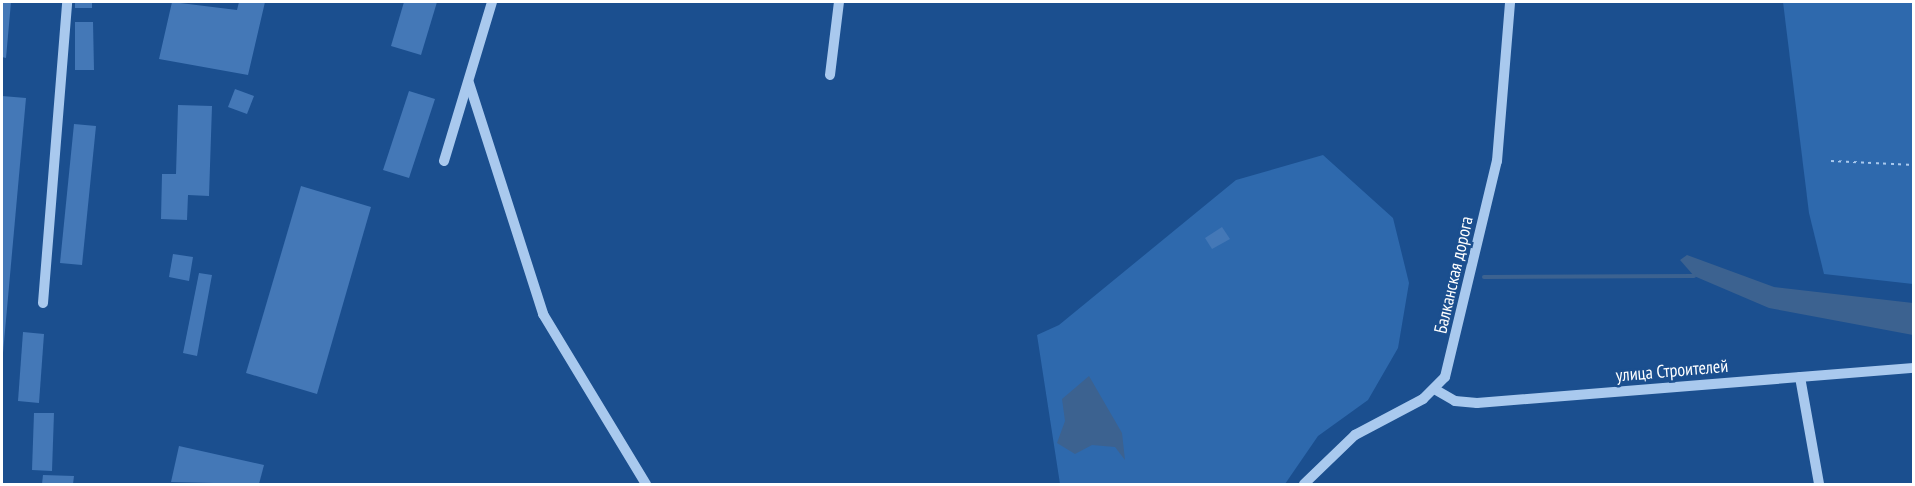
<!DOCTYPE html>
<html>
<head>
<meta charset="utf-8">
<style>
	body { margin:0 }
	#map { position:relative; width:1915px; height:486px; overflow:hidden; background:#1b4f8f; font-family:"PT Sans Narrow",sans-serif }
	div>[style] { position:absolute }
	.green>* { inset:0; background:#2e69ad }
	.water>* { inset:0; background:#3c6290 }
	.stream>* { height:4px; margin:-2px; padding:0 2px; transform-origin:2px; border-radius:2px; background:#3c6290 }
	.building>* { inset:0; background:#4478b7 }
	.path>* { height:2px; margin-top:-1px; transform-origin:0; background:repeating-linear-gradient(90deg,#a9c9ee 0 3px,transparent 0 7.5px) }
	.minor>* { height:10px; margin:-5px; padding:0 5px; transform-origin:5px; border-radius:5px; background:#a9c9ee }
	span { translate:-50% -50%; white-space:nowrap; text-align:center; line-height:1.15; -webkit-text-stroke:5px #1b4f8f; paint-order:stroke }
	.street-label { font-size:18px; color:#fff }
	.frame { position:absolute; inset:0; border:3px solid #fff; pointer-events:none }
</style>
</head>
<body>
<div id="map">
	<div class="green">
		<i style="clip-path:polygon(1783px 2px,1913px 2px,1913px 284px,1824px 274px,1809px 213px)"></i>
		<i style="clip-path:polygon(1323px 155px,1393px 218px,1409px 283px,1398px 348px,1368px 400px,1318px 436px,1285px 484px,1060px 484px,1037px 335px,1059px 325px,1236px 180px)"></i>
	</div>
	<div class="water">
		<i style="clip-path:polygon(1687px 255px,1774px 287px,1913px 303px,1913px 335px,1769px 308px,1694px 276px,1680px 260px)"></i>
		<i style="clip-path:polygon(1089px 376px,1122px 433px,1125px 460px,1115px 447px,1092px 445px,1075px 454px,1057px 443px,1065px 421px,1062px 399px)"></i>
	</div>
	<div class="stream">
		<i style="left:1484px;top:277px;width:210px;rotate:-0.3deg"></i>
	</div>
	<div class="building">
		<i style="clip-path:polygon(2px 2px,11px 2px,6px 58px,2px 57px)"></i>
		<i style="clip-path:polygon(75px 2px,92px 2px,92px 8px,75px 8px)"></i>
		<i style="clip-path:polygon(172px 2px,237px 10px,239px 2px,265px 2px,248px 75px,159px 59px)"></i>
		<i style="clip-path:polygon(404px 2px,437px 2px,421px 55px,391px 46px)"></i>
		<i style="clip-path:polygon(75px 22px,93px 22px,94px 70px,75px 70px)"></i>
		<i style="clip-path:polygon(235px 89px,254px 96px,247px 114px,228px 107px)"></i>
		<i style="clip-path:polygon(409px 91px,435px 99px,409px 178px,383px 170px)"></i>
		<i style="clip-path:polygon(2px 96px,26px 98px,3px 353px,2px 353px)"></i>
		<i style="clip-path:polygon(178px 105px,212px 106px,209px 196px,188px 195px,187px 220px,161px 219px,162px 174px,176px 174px)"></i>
		<i style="clip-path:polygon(74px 124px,96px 126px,82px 265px,60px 263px)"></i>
		<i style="clip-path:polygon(301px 186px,371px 207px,317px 394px,246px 373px)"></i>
		<i style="clip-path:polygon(1222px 227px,1230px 239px,1212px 249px,1205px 238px)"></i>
		<i style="clip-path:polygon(173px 254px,193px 257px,189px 281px,169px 277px)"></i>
		<i style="clip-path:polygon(199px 273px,212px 275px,197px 356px,183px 353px)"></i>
		<i style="clip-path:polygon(23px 332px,44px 334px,39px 403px,18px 401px)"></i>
		<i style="clip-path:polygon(34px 413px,54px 413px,52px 471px,32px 470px)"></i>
		<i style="clip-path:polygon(179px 446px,264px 465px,259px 484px,171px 482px)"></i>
		<i style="clip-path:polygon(43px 475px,74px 476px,73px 484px,42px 484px)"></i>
	</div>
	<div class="path">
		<i style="left:1831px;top:161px;width:83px;rotate:2.8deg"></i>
	</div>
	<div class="minor">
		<i style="left:830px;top:75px;width:74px;rotate:-83deg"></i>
		<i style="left:469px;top:83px;width:243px;rotate:72.2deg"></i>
		<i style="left:543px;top:314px;width:199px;rotate:58.8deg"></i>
		<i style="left:444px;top:161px;width:166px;rotate:-73.2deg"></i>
		<i style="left:43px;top:303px;width:302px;rotate:-85.4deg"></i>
		<i style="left:1800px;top:377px;width:109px;rotate:79.9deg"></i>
		<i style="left:1436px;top:390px;width:22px;rotate:30deg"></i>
		<i style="left:1455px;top:401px;width:22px;rotate:5deg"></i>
		<i style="left:1477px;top:403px;width:438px;rotate:-4.6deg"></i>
		<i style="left:1304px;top:484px;width:71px;rotate:-43.9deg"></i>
		<i style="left:1355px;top:435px;width:77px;rotate:-27.9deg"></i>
		<i style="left:1423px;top:399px;width:31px;rotate:-45deg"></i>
		<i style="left:1445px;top:377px;width:222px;rotate:-76.5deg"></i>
		<i style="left:1497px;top:161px;width:160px;rotate:-85.3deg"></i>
	</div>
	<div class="street-label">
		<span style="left:1454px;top:275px;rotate:-77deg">Балканская дорога</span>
		<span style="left:1672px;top:371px;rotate:-5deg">улица Строителей</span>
	</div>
	<div class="frame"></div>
</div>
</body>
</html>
